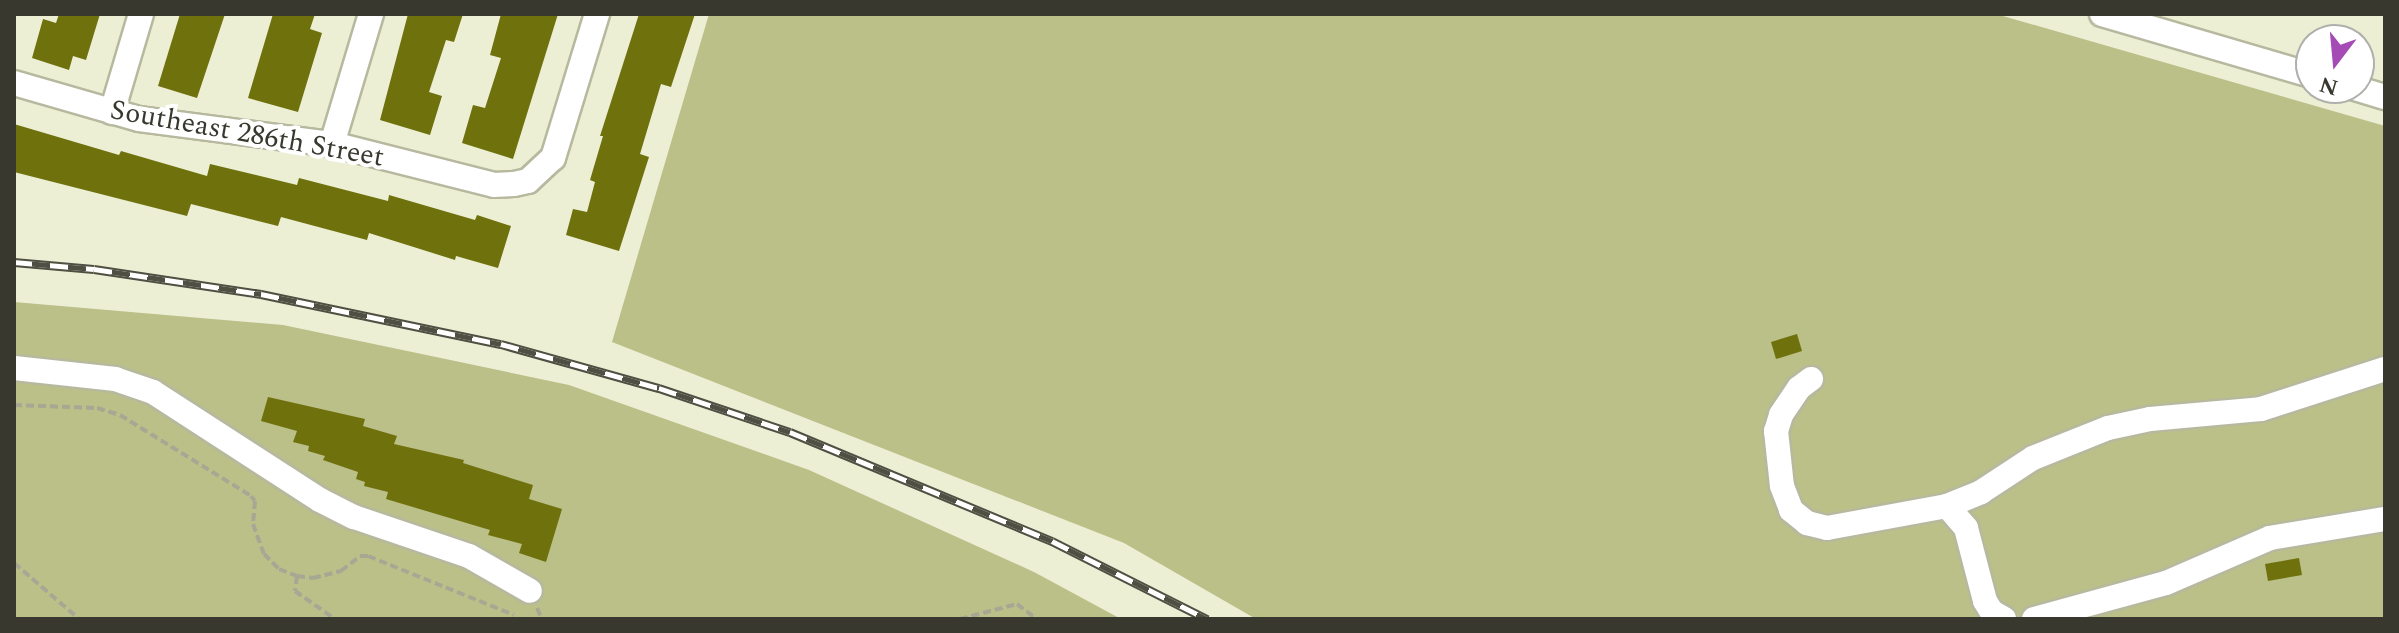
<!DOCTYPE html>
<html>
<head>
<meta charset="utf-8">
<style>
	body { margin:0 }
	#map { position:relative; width:2399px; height:633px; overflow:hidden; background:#ecefd4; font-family:Spectral,serif }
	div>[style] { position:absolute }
	.green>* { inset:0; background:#bbbf88 }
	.building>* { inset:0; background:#6f710d }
	.path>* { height:4px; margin-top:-2px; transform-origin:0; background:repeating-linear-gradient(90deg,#a6a893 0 8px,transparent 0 12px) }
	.roads { filter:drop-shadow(2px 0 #b7b99f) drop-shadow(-2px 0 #b7b99f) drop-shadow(0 2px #b7b99f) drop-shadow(0 -2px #b7b99f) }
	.minor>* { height:24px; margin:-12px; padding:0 12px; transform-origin:12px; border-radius:12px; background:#fff }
	.rail>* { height:9px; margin-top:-4.5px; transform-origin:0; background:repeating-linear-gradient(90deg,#fff 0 18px,#4f4f43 0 36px); box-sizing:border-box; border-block:2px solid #4f4f43 }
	span { translate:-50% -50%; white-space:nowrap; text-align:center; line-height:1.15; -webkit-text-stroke:8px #fff; paint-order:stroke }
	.street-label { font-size:28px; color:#38382e }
	.frame { position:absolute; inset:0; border:16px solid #38382e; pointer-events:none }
	.north { position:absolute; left:2295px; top:24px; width:80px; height:80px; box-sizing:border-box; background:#fff; border:2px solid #afafab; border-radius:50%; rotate:196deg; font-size:22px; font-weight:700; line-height:32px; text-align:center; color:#38382e }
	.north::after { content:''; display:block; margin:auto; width:28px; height:36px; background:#a54bb6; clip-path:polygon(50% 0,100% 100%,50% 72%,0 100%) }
</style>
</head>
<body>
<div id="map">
	<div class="green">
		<i style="clip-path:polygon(709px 14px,1996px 14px,2385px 126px,2385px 619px,1256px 619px,1124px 543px,612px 342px)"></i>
		<i style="clip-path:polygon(14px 302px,283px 325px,569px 385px,809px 470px,1034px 572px,1121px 619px,14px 619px)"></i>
	</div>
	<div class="building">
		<i style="clip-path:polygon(59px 14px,100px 14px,86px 60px,73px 56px,69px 70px,32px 58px,43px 19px,56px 23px)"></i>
		<i style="clip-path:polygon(180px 14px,225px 14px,197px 98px,158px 86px)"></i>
		<i style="clip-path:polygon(273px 14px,315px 14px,310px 29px,322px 33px,298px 112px,248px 98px)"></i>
		<i style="clip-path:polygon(408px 14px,463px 14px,454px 42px,446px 40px,429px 92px,442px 96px,430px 135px,380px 120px)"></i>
		<i style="clip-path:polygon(501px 14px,558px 14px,513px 159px,462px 143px,473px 105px,485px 108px,501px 58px,490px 55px)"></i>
		<i style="clip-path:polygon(639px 14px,695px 14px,671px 87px,661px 84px,640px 154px,649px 157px,619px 251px,566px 235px,573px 209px,587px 212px,595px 182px,590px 180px,603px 136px,600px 136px)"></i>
		<i style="clip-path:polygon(14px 124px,119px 155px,121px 151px,207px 176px,210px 164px,297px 185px,299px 178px,388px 201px,389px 195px,475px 220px,477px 215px,511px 226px,498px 268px,456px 256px,455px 260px,369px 233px,367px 240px,281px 217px,278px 226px,191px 204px,187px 216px,14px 172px)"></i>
		<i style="clip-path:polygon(1797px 334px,1802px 351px,1776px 359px,1771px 342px)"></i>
		<i style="clip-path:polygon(268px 397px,365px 419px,363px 426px,397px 436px,394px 444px,464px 460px,463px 463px,533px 485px,529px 499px,562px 509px,546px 562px,519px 553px,522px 544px,488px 535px,490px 530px,386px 499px,388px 492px,364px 486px,365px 482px,356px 479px,358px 472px,323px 460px,325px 456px,308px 451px,309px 446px,293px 442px,297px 431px,261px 421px)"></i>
		<i style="clip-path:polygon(2299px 558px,2302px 575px,2268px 581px,2265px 564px)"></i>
	</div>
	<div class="path">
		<i style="left:14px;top:405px;width:83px;rotate:2.1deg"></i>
		<i style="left:97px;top:408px;width:24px;rotate:17deg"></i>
		<i style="left:120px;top:415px;width:154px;rotate:31.7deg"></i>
		<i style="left:251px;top:496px;width:6px;rotate:51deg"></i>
		<i style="left:255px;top:501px;width:23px;rotate:95deg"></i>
		<i style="left:253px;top:524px;width:32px;rotate:70deg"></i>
		<i style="left:264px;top:554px;width:21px;rotate:45deg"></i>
		<i style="left:279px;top:569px;width:19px;rotate:21deg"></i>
		<i style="left:297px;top:576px;width:16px;rotate:7deg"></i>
		<i style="left:313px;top:578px;width:29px;rotate:-14deg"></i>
		<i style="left:341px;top:571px;width:24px;rotate:-38deg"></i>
		<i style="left:360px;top:556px;width:8px"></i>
		<i style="left:368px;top:556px;width:157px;rotate:22deg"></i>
		<i style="left:14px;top:563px;width:86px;rotate:40.7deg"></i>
		<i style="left:297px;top:576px;width:15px;rotate:98deg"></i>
		<i style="left:295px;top:591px;width:49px;rotate:35deg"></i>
		<i style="left:537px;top:608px;width:12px;rotate:66deg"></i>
		<i style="left:960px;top:619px;width:59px;rotate:-14.7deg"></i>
		<i style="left:1017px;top:604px;width:25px;rotate:37deg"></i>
	</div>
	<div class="roads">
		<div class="minor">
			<i style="left:2102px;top:14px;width:218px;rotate:16.3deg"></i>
			<i style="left:14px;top:83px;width:130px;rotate:16.1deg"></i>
			<i style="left:139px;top:119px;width:195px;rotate:7.4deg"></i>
			<i style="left:332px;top:144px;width:167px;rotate:14.2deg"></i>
			<i style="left:494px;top:185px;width:20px;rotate:-3deg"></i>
			<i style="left:514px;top:184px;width:14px;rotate:-12deg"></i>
			<i style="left:528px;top:181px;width:34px;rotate:-43deg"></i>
			<i style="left:553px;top:158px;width:151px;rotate:-73deg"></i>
			<i style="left:2355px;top:88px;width:31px;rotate:17deg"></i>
			<i style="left:112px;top:112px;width:102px;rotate:-73.5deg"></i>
			<i style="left:332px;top:144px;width:136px;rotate:-73.3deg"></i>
			<i style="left:14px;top:368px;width:102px;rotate:6.2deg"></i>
			<i style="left:115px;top:379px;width:40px;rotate:18.9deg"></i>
			<i style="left:153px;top:392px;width:199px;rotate:32.9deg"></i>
			<i style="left:320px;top:500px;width:38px;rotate:27deg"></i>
			<i style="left:354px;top:517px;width:121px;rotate:18.7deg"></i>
			<i style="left:469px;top:556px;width:70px;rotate:29.8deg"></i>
			<i style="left:1811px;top:379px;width:15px;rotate:143deg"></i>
			<i style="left:1799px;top:388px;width:32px;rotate:124deg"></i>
			<i style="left:1781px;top:415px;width:17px;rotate:107deg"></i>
			<i style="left:1776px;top:431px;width:55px;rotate:83.8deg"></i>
			<i style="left:1782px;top:486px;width:26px;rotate:69deg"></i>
			<i style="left:1791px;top:510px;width:21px;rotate:39deg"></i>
			<i style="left:1807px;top:523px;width:21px;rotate:14deg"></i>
			<i style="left:1827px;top:528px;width:122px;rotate:-10.4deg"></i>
			<i style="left:1947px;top:506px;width:37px;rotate:-22deg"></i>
			<i style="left:1981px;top:492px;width:62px;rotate:-33.2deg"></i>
			<i style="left:2033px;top:458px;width:81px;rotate:-21.8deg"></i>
			<i style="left:2108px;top:428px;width:43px;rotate:-12.1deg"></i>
			<i style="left:2150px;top:419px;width:111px;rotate:-5.1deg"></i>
			<i style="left:2261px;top:409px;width:130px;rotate:-17.9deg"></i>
			<i style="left:1947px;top:506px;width:29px;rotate:49deg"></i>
			<i style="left:1966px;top:528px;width:75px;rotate:75.4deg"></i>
			<i style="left:1985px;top:601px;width:13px;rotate:58deg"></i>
			<i style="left:1992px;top:612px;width:14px;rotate:30deg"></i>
			<i style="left:2034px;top:619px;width:137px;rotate:-15.3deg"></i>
			<i style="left:2166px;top:583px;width:113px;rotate:-23.4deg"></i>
			<i style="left:2270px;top:538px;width:117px;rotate:-9.4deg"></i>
		</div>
	</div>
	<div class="rail">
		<i style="left:14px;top:262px;width:80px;rotate:5deg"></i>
		<i style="left:94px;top:269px;width:169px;rotate:8.5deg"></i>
		<i style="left:261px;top:294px;width:245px;rotate:11.8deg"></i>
		<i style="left:501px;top:344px;width:164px;rotate:15.6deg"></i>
		<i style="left:659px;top:388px;width:138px;rotate:18.6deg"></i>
		<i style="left:790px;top:432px;width:284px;rotate:22.6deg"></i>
		<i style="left:1052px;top:541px;width:174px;rotate:26.7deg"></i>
	</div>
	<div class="street-label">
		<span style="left:247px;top:134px;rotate:10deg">Southeast 286th Street</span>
	</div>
	<div class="frame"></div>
	<div class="north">N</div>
</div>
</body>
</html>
